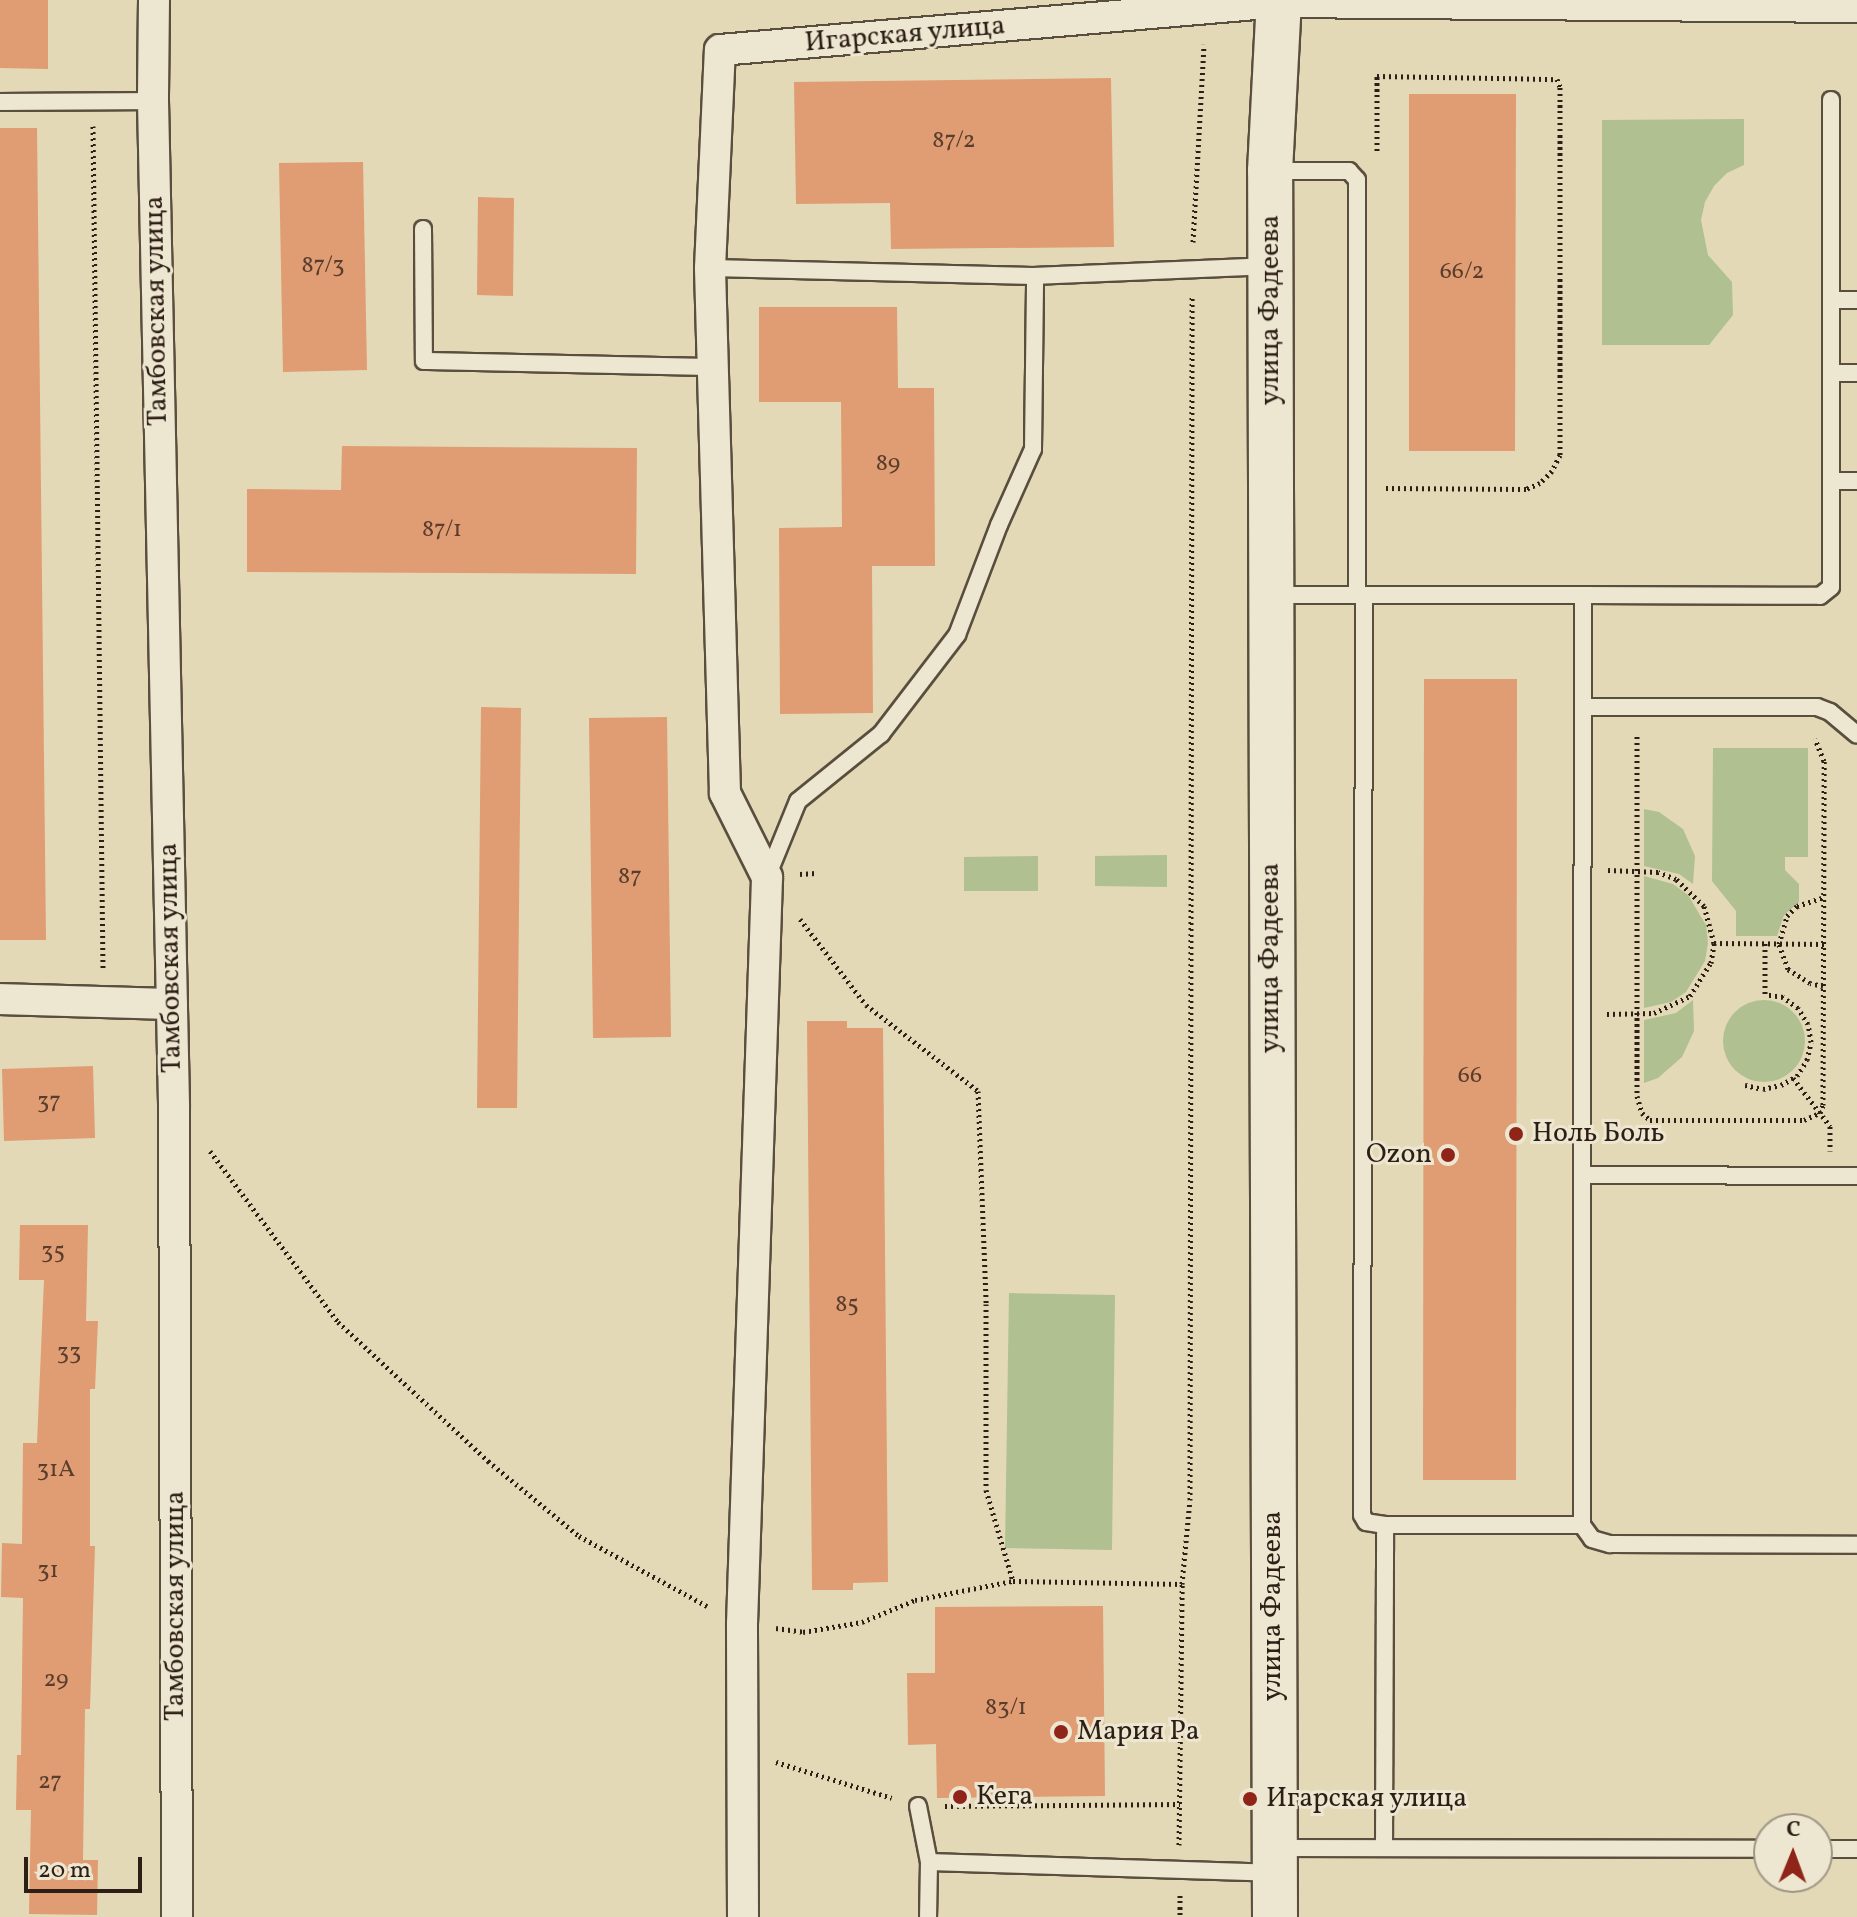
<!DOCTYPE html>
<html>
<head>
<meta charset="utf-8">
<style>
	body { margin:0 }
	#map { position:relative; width:1857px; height:1917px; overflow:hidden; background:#e3d9b7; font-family:Vollkorn,serif }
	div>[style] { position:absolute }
	.green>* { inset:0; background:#b0c091 }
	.round { border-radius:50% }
	.building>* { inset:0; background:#e09c72 }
	.path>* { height:5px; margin-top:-2.5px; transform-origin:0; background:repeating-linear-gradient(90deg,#2d1f16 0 2px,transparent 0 6px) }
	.roads { filter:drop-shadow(2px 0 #5a4e3e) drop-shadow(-2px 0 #5a4e3e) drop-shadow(0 2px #5a4e3e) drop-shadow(0 -2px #5a4e3e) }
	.lane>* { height:16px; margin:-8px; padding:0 8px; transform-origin:8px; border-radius:8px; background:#ede6d0 }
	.street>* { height:30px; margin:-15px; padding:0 15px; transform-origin:15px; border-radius:15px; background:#ede6d0 }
	.secondary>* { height:44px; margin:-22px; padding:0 22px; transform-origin:22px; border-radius:22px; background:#ede6d0 }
	.dots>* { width:22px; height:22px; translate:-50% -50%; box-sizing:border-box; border:4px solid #ede6d0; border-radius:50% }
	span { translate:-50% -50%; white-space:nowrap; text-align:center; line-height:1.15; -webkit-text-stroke:6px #ede6d0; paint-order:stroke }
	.number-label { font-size:24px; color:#5a3e2d }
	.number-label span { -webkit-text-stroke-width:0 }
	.street-label { font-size:28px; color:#2d1f16 }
	.poi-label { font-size:28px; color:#2d1f16 }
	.left { translate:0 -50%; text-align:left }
	.right { translate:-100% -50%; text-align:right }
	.north { position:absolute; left:1753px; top:1813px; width:80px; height:80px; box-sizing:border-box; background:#ede6d0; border:2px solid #a09686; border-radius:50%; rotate:1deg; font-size:22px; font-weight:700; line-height:32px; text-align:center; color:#2d1f16 }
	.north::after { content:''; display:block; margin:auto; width:28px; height:36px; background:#8f2418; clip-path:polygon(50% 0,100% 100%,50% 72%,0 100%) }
	.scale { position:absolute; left:24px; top:1857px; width:118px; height:36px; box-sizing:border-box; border:4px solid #2d1f16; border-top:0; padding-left:10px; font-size:24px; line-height:28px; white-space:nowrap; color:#2d1f16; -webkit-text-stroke:6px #ede6d0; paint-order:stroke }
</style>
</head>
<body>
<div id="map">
	<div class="green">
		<i style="clip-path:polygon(1744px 119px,1744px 165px,1727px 173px,1714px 186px,1705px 202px,1701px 220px,1708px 255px,1732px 282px,1733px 315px,1709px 345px,1602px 345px,1602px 120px)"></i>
		<i style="clip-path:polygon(1713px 748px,1808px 748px,1808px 857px,1785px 857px,1785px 870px,1799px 884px,1799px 902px,1784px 915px,1777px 936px,1736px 936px,1736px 911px,1712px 881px)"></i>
		<i style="clip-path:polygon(1644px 809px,1659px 812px,1683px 829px,1695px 856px,1693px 884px,1679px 874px,1644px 866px)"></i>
		<i style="clip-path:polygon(1167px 855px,1167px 887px,1095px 886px,1095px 856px)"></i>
		<i style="clip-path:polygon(1038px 856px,1038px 891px,964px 891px,964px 857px)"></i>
		<i style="clip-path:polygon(1644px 876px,1673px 884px,1688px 895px,1706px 925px,1708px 943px,1705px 961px,1686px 992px,1671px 1002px,1644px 1008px)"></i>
		<i class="round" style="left:1723px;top:1000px;width:82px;height:82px"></i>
		<i style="clip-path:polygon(1693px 1000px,1694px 1031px,1682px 1057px,1658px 1078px,1644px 1083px,1644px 1020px,1676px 1013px)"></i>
		<i style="clip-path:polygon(1009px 1293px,1115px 1295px,1112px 1550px,1005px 1548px)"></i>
	</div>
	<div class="building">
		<i style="clip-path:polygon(0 0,48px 0,48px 69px,0 68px)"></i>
		<i style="clip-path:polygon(1111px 78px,1114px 247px,891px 249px,890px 203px,796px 204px,794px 82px)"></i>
		<i style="clip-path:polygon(1409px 94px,1516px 94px,1515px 451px,1409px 451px)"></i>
		<i style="clip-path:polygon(0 128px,37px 128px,46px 940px,0 940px)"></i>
		<i style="clip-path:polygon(363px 162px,367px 370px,283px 372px,279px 163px)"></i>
		<i style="clip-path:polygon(478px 197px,514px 198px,513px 296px,477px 295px)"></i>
		<i style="clip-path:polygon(759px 307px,897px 307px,898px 388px,934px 388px,935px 566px,872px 566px,873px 713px,780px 714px,779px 528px,842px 527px,841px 402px,759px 402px)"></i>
		<i style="clip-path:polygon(342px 446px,637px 448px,636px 574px,247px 572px,247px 489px,341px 490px)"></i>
		<i style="clip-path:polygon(1424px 679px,1517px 679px,1516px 1480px,1423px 1480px)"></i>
		<i style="clip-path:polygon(481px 707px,521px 708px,517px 1108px,477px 1108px)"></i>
		<i style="clip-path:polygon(667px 717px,671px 1037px,593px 1038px,589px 718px)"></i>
		<i style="clip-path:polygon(807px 1021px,847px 1021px,847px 1028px,883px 1028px,888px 1582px,853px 1583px,853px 1590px,812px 1590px)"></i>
		<i style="clip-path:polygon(93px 1066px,95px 1138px,4px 1141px,2px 1069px)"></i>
		<i style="clip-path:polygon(20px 1225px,88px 1225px,86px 1321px,98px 1321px,95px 1389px,90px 1389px,90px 1546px,95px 1546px,90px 1709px,85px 1709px,83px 1860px,98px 1860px,97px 1915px,29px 1914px,31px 1810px,16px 1810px,17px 1755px,21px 1755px,23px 1598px,1px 1597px,2px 1543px,22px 1544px,23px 1443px,37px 1443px,44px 1280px,19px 1280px)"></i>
		<i style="clip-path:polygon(1103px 1606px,1105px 1796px,937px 1798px,936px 1744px,908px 1745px,907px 1673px,935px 1673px,935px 1607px)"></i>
	</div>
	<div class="path">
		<i style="left:93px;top:126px;width:842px;rotate:89.32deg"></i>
		<i style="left:1377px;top:151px;width:75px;rotate:-90deg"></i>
		<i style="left:1377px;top:76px;width:180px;rotate:1deg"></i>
		<i style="left:1557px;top:79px;width:9px;rotate:69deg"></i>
		<i style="left:1560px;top:87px;width:368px;rotate:90deg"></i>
		<i style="left:1560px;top:455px;width:18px;rotate:117deg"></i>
		<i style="left:1552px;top:471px;width:17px;rotate:135deg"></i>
		<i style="left:1540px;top:483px;width:15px;rotate:157deg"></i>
		<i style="left:1526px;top:489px;width:140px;rotate:-179.6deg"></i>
		<i style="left:1193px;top:242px;width:198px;rotate:-86.8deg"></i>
		<i style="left:1637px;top:736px;width:360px;rotate:90deg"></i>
		<i style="left:1637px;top:1096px;width:18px;rotate:74deg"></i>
		<i style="left:1642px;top:1113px;width:11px;rotate:41deg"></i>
		<i style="left:1650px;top:1120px;width:154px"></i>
		<i style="left:1804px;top:1120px;width:17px;rotate:-24deg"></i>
		<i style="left:1820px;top:1113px;width:9px;rotate:-69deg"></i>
		<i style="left:1823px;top:1105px;width:344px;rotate:-89.8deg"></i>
		<i style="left:1824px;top:761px;width:24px;rotate:-112deg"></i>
		<i style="left:800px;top:874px;width:16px;rotate:-4deg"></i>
		<i style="left:800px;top:919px;width:108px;rotate:52.5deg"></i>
		<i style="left:866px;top:1005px;width:141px;rotate:37.5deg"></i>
		<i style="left:978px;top:1091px;width:213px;rotate:87.8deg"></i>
		<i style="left:986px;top:1304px;width:186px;rotate:90deg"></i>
		<i style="left:986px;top:1490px;width:95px;rotate:73.5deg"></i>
		<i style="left:1714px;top:943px;width:110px;rotate:0.5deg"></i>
		<i style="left:1823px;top:986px;width:13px;rotate:-167deg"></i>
		<i style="left:1810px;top:983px;width:26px;rotate:-148deg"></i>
		<i style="left:1788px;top:969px;width:27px;rotate:-110deg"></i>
		<i style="left:1779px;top:944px;width:29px;rotate:-74deg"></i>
		<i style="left:1787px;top:916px;width:14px;rotate:-45deg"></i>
		<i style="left:1797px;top:906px;width:28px;rotate:-18deg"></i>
		<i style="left:1607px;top:1014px;width:47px;rotate:-1.2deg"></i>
		<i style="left:1654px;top:1013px;width:40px;rotate:-25deg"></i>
		<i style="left:1690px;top:996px;width:39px;rotate:-58deg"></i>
		<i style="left:1711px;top:963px;width:20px;rotate:-81deg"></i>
		<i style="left:1714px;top:943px;width:38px;rotate:-105deg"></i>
		<i style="left:1704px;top:906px;width:39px;rotate:-136deg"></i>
		<i style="left:1676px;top:879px;width:19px;rotate:-159deg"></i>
		<i style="left:1658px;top:872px;width:50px;rotate:-177.7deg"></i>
		<i style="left:1793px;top:1078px;width:61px;rotate:52.4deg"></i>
		<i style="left:1830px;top:1126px;width:25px;rotate:90deg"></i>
		<i style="left:1745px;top:1085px;width:18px;rotate:13deg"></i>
		<i style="left:1763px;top:1089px;width:18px;rotate:-13deg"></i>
		<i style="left:1781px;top:1085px;width:18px;rotate:-29deg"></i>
		<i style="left:1797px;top:1076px;width:19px;rotate:-58deg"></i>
		<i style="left:1807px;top:1060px;width:18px;rotate:-77deg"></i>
		<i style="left:1811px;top:1042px;width:18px;rotate:-99deg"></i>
		<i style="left:1808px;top:1024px;width:19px;rotate:-122deg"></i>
		<i style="left:1798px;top:1008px;width:19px;rotate:-144deg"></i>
		<i style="left:1783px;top:997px;width:18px;rotate:-171deg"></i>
		<i style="left:1765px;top:994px;width:51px;rotate:-90deg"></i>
		<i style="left:210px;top:1151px;width:214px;rotate:53.2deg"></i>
		<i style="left:338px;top:1322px;width:205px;rotate:42.8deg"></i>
		<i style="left:488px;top:1461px;width:118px;rotate:39.5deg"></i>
		<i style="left:579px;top:1536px;width:146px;rotate:28.7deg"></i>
		<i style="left:776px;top:1628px;width:27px;rotate:8deg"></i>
		<i style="left:803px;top:1632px;width:60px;rotate:-9.6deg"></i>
		<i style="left:862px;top:1622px;width:57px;rotate:-22.5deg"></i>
		<i style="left:915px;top:1600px;width:100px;rotate:-11deg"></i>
		<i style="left:1013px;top:1581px;width:169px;rotate:1deg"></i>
		<i style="left:776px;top:1762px;width:121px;rotate:17.2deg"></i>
		<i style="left:945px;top:1806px;width:235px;rotate:-0.5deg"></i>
		<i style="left:1179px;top:1845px;width:261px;rotate:-89.3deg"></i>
		<i style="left:1182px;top:1584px;width:84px;rotate:-84.6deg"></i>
		<i style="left:1190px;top:1500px;width:1204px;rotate:-89.9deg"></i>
		<i style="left:1180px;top:1895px;width:22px;rotate:90deg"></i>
	</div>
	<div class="roads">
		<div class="lane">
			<i style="left:0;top:102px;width:153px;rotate:-0.4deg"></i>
			<i style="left:1270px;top:171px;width:79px"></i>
			<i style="left:1349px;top:171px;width:12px;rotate:48deg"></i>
			<i style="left:1357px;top:180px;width:415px;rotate:90deg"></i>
			<i style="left:423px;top:229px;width:132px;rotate:89.6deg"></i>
			<i style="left:424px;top:361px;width:288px;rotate:1.2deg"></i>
			<i style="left:710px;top:268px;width:325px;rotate:1.4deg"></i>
			<i style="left:1831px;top:300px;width:26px"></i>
			<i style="left:1831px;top:373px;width:26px"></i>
			<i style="left:1831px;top:481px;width:26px"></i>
			<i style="left:1273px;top:595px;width:91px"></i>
			<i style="left:1583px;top:595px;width:237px;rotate:0.2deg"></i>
			<i style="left:1820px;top:596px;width:14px;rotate:-39deg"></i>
			<i style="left:1831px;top:587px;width:487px;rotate:-90deg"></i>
			<i style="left:1583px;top:707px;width:234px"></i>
			<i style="left:1817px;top:707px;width:14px;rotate:21deg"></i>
			<i style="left:1830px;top:712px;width:35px;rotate:40deg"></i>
			<i style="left:767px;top:877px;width:82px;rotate:-67.8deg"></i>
			<i style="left:798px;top:801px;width:107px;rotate:-38.9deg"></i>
			<i style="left:881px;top:734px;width:125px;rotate:-52.5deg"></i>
			<i style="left:957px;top:635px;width:118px;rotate:-69.1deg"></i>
			<i style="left:999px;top:525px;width:83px;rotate:-65.9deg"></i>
			<i style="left:1033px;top:449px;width:173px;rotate:-89.3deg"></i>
			<i style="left:1035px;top:276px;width:235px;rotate:-2.4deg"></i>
			<i style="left:1385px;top:1525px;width:19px;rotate:-171deg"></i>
			<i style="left:1366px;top:1522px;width:8px;rotate:-120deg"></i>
			<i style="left:1362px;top:1515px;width:920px;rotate:-89.88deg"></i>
			<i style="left:1364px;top:595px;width:219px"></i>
			<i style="left:1583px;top:595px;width:580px;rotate:90.1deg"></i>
			<i style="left:1582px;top:1525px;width:17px;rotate:54deg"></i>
			<i style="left:1592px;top:1539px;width:19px;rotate:16deg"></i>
			<i style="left:1610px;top:1544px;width:247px;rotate:0.2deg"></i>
			<i style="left:918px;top:1806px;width:57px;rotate:78.9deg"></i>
			<i style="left:929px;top:1862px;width:55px;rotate:91deg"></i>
			<i style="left:1275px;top:1848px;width:494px;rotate:0.1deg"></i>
			<i style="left:1384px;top:1848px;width:323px;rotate:-89.8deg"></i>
			<i style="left:1385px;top:1525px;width:197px"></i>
			<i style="left:1582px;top:1525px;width:350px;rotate:-90deg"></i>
			<i style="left:1582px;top:1175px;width:275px;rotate:0.2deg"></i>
			<i style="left:1817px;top:1849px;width:40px"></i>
			<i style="left:929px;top:1862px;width:343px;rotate:1.8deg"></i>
		</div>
		<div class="street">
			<i style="left:154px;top:0;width:101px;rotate:90.6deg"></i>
			<i style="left:153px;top:101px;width:1006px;rotate:88.8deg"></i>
			<i style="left:174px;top:1107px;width:810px;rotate:89.79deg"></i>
			<i style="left:0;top:999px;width:172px;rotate:1.7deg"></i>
			<i style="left:743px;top:1917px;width:293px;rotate:-90.2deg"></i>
			<i style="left:742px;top:1624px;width:747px;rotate:-88.08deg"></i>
			<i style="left:767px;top:877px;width:94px;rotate:-116.6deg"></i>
			<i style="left:725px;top:793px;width:525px;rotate:-91.64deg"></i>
			<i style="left:710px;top:268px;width:218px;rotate:-87.4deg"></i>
			<i style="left:720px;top:50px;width:561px;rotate:-4.91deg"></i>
			<i style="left:1279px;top:2px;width:578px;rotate:0.5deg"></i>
		</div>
		<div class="secondary">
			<i style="left:1275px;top:1917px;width:1746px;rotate:-90.16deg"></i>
			<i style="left:1270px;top:171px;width:171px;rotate:-87deg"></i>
		</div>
	</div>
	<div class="dots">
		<i style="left:1516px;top:1134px;background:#8f2418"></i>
		<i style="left:1448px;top:1155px;background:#8f2418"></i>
		<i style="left:1061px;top:1732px;background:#8f2418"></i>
		<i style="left:960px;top:1797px;background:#8f2418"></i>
		<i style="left:1250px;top:1799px;background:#8f2418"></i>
	</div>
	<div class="number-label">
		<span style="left:954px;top:142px">87/2</span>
		<span style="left:323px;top:267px">87/3</span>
		<span style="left:1462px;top:273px">66/2</span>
		<span style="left:888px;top:465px">89</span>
		<span style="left:442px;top:531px">87/1</span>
		<span style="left:630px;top:878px">87</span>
		<span style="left:1470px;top:1077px">66</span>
		<span style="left:49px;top:1103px">37</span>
		<span style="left:53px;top:1253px">35</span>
		<span style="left:847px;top:1306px">85</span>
		<span style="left:69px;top:1354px">33</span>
		<span style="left:56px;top:1471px">31А</span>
		<span style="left:48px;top:1572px">31</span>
		<span style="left:56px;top:1681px">29</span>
		<span style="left:1006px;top:1709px">83/1</span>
		<span style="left:50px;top:1783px">27</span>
	</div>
	<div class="street-label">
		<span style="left:905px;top:35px;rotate:-5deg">Игарская улица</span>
		<span style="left:1271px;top:310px;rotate:-90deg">улица Фадеева</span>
		<span style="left:157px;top:311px;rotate:-91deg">Тамбовская улица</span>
		<span style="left:171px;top:958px;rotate:-91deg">Тамбовская улица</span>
		<span style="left:1271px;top:958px;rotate:-90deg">улица Фадеева</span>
		<span style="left:176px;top:1606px;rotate:-90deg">Тамбовская улица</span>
		<span style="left:1273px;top:1606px;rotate:-90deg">улица Фадеева</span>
	</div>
	<div class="poi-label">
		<span class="left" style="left:1532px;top:1134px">Ноль Боль</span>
		<span class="right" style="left:1432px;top:1155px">Ozon</span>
		<span class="left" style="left:1077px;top:1732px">Мария Ра</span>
		<span class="left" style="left:976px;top:1797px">Кега</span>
		<span class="left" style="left:1266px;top:1799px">Игарская улица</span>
	</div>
	<div class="north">С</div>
	<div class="scale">20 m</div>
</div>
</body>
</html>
